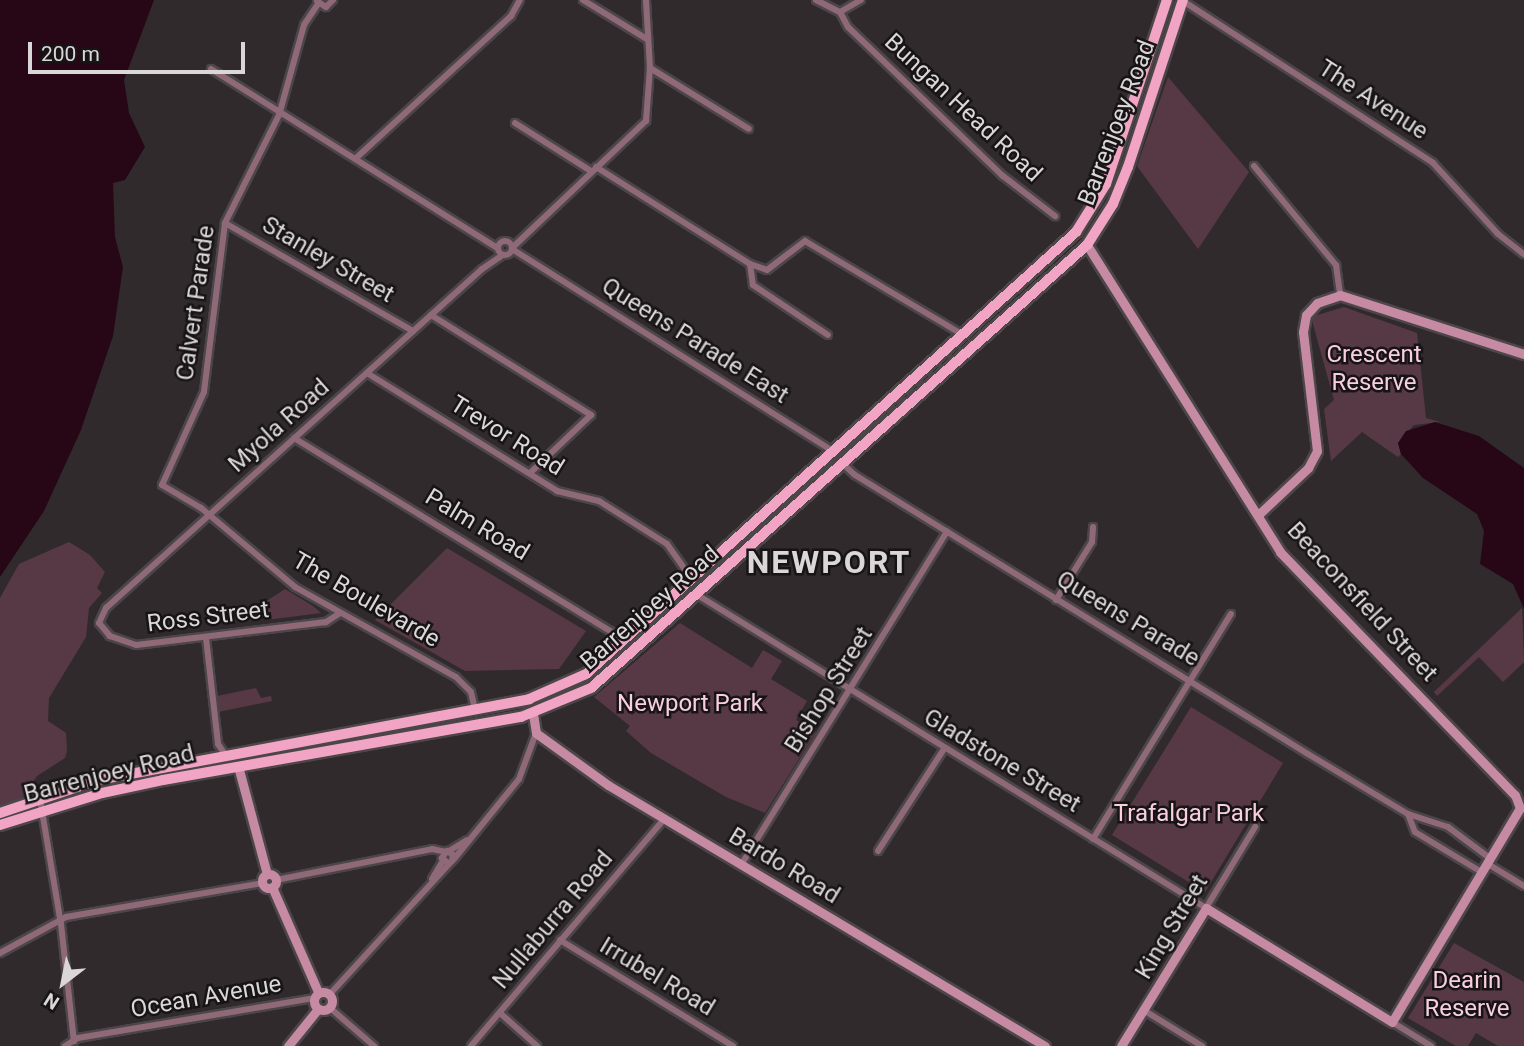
<!DOCTYPE html>
<html>
<head>
<meta charset="utf-8">
<style>
	body { margin:0 }
	#map { position:relative; width:1524px; height:1046px; overflow:hidden; background:#312a2d; font-family:Roboto,sans-serif }
	div>[style] { position:absolute }
	.green>* { inset:0; background:#573945 }
	.water>* { inset:0; background:#270716 }
	.roads { filter:drop-shadow(2px 0 #4c4648) drop-shadow(-2px 0 #4c4648) drop-shadow(0 2px #4c4648) drop-shadow(0 -2px #4c4648) }
	.street>* { height:6px; margin:-3px; padding:0 3px; transform-origin:3px; border-radius:3px; background:#8f6978 }
	.street>.ring { margin:-3px; padding:0; box-sizing:content-box; background:none; border:6px solid #8f6978; border-radius:50% }
	.secondary>* { height:9px; margin:-4.5px; padding:0 4.5px; transform-origin:4.5px; border-radius:4.5px; background:#c78aa3 }
	.secondary>.ring { margin:-4.5px; padding:0; box-sizing:content-box; background:none; border:9px solid #c78aa3; border-radius:50% }
	.primary>* { height:10px; margin:-5px; padding:0 5px; transform-origin:5px; border-radius:5px; background:#f2a4c4 }
	span { translate:-50% -50%; white-space:nowrap; text-align:center; line-height:1.15; -webkit-text-stroke:5px #171415; paint-order:stroke }
	.street-label { font-size:24px; color:#dbd6d7 }
	.park-label { font-size:24px; color:#f9cede }
	.district-label { font-size:32px; color:#dbd6d7; font-weight:700; letter-spacing:2px }
	.north { position:absolute; left:28px; top:948px; width:70px; height:70px; -webkit-text-stroke:5px #171415; paint-order:stroke; rotate:212deg; font-size:19px; font-weight:700; line-height:28px; text-align:center; color:#dbd6d7 }
	.north::after { content:''; display:block; margin:auto; width:24px; height:32px; background:#dbd6d7; clip-path:polygon(50% 0,100% 100%,50% 72%,0 100%) }
	.scale { position:absolute; left:28px; top:42px; width:217px; height:32px; box-sizing:border-box; border:4px solid #dbd6d7; border-top:0; padding-left:9px; font-size:21px; line-height:24px; white-space:nowrap; color:#dbd6d7; -webkit-text-stroke:5px #171415; paint-order:stroke }
</style>
</head>
<body>
<div id="map">
	<div class="green">
		<i style="clip-path:polygon(1168px 77px,1249px 172px,1198px 249px,1137px 166px)"></i>
		<i style="clip-path:polygon(1344px 307px,1417px 333px,1426px 418px,1440px 422px,1414px 425px,1398px 443px,1401px 454px,1398px 457px,1362px 432px,1331px 461px,1324px 409px,1334px 400px,1311px 317px)"></i>
		<i style="clip-path:polygon(69px 542px,90px 555px,105px 572px,97px 588px,102px 593px,89px 608px,86px 637px,49px 698px,48px 721px,66px 733px,67px 751px,65px 758px,37px 776px,22px 799px,0 809px,0 598px,19px 564px)"></i>
		<i style="clip-path:polygon(447px 548px,586px 631px,559px 669px,465px 671px,375px 620px)"></i>
		<i style="clip-path:polygon(285px 589px,313px 606px,321px 613px,266px 620px,259px 606px)"></i>
		<i style="clip-path:polygon(1522px 608px,1524px 662px,1503px 682px,1479px 657px,1437px 696px,1434px 692px)"></i>
		<i style="clip-path:polygon(680px 623px,752px 668px,763px 650px,782px 661px,771px 679px,807px 701px,796px 720px,816px 732px,765px 813px,726px 797px,651px 753px,626px 731px,630px 726px,594px 697px)"></i>
		<i style="clip-path:polygon(256px 688px,261px 698px,271px 696px,272px 701px,218px 712px,217px 696px)"></i>
		<i style="clip-path:polygon(1191px 707px,1283px 763px,1205px 892px,1112px 835px)"></i>
		<i style="clip-path:polygon(1454px 943px,1524px 982px,1524px 1046px,1498px 1046px,1476px 1033px,1468px 1046px,1456px 1046px,1408px 1018px)"></i>
	</div>
	<div class="water">
		<i style="clip-path:polygon(0 0,154px 0,124px 80px,129px 113px,145px 147px,125px 180px,113px 183px,115px 237px,123px 267px,113px 336px,81px 430px,44px 511px,0 577px)"></i>
		<i style="clip-path:polygon(1435px 422px,1479px 436px,1524px 468px,1524px 609px,1513px 584px,1480px 564px,1484px 531px,1477px 514px,1423px 478px,1401px 454px,1398px 443px,1406px 431px)"></i>
	</div>
	<div class="roads">
		<div class="street">
			<i style="left:583px;top:0;width:75px;rotate:31.4deg"></i>
			<i style="left:816px;top:0;width:27px;rotate:27deg"></i>
			<i style="left:840px;top:12px;width:17px;rotate:62deg"></i>
			<i style="left:848px;top:27px;width:215px;rotate:43.9deg"></i>
			<i style="left:1003px;top:176px;width:66px;rotate:37.6deg"></i>
			<i style="left:317px;top:1px;width:11px;rotate:34deg"></i>
			<i style="left:326px;top:7px;width:10px;rotate:-45deg"></i>
			<i style="left:1183px;top:1px;width:298px;rotate:32.9deg"></i>
			<i style="left:1433px;top:163px;width:96px;rotate:47.5deg"></i>
			<i style="left:1498px;top:234px;width:33px;rotate:38deg"></i>
			<i style="left:318px;top:4px;width:25px;rotate:124deg"></i>
			<i style="left:304px;top:25px;width:93px;rotate:105.5deg"></i>
			<i style="left:279px;top:115px;width:121px;rotate:116.6deg"></i>
			<i style="left:225px;top:223px;width:170px;rotate:97.1deg"></i>
			<i style="left:204px;top:392px;width:102px;rotate:114.3deg"></i>
			<i style="left:162px;top:485px;width:45px;rotate:30.5deg"></i>
			<i style="left:201px;top:508px;width:123px;rotate:40deg"></i>
			<i style="left:295px;top:587px;width:184px;rotate:29.2deg"></i>
			<i style="left:456px;top:677px;width:21px;rotate:45deg"></i>
			<i style="left:471px;top:692px;width:17px;rotate:77deg"></i>
			<i style="left:840px;top:12px;width:24px;rotate:-30deg"></i>
			<i style="left:650px;top:68px;width:116px;rotate:31.6deg"></i>
			<i style="left:211px;top:69px;width:338px;rotate:32deg"></i>
			<i style="left:515px;top:123px;width:90px;rotate:32.3deg"></i>
			<i style="left:355px;top:159px;width:212px;rotate:-42.5deg"></i>
			<i style="left:511px;top:16px;width:18px;rotate:-61deg"></i>
			<i style="left:1254px;top:166px;width:129px;rotate:50.4deg"></i>
			<i style="left:1336px;top:265px;width:30px;rotate:82deg"></i>
			<i style="left:596px;top:167px;width:182px;rotate:32.2deg"></i>
			<i style="left:750px;top:264px;width:18px;rotate:19deg"></i>
			<i style="left:767px;top:270px;width:48px;rotate:-37.3deg"></i>
			<i style="left:805px;top:241px;width:184px;rotate:30.7deg"></i>
			<i style="left:225px;top:223px;width:217px;rotate:29.9deg"></i>
			<i class="ring" style="left:498px;top:241px;width:8px;height:8px"></i>
			<i style="left:512px;top:248px;width:185px;rotate:-43.5deg"></i>
			<i style="left:646px;top:121px;width:53px;rotate:-85.7deg"></i>
			<i style="left:650px;top:68px;width:68px;rotate:-93.4deg"></i>
			<i style="left:512px;top:249px;width:379px;rotate:32.2deg"></i>
			<i style="left:750px;top:264px;width:21px;rotate:82deg"></i>
			<i style="left:753px;top:285px;width:90px;rotate:33.7deg"></i>
			<i style="left:431px;top:315px;width:189px;rotate:32deg"></i>
			<i style="left:591px;top:415px;width:84px;rotate:136.4deg"></i>
			<i style="left:367px;top:373px;width:224px;rotate:31.8deg"></i>
			<i style="left:557px;top:491px;width:43px;rotate:13.4deg"></i>
			<i style="left:599px;top:501px;width:80px;rotate:32.3deg"></i>
			<i style="left:667px;top:544px;width:42px;rotate:54.8deg"></i>
			<i style="left:294px;top:438px;width:386px;rotate:31.4deg"></i>
			<i style="left:843px;top:464px;width:16px;rotate:43deg"></i>
			<i style="left:855px;top:475px;width:532px;rotate:31.63deg"></i>
			<i style="left:1308px;top:754px;width:117px;rotate:31deg"></i>
			<i style="left:1408px;top:814px;width:42px;rotate:18deg"></i>
			<i style="left:1448px;top:827px;width:54px;rotate:36.7deg"></i>
			<i style="left:699px;top:596px;width:595px;rotate:31.61deg"></i>
			<i style="left:1206px;top:908px;width:95px;rotate:-58.8deg"></i>
			<i style="left:1056px;top:600px;width:68px;rotate:-58.2deg"></i>
			<i style="left:1092px;top:542px;width:15px;rotate:-86deg"></i>
			<i style="left:340px;top:613px;width:17px;rotate:147deg"></i>
			<i style="left:326px;top:622px;width:191px;rotate:173.1deg"></i>
			<i style="left:136px;top:645px;width:28px;rotate:-161deg"></i>
			<i style="left:110px;top:636px;width:17px;rotate:-130deg"></i>
			<i style="left:99px;top:623px;width:17px;rotate:-65deg"></i>
			<i style="left:106px;top:608px;width:506px;rotate:-42.04deg"></i>
			<i style="left:482px;top:269px;width:25px;rotate:-34deg"></i>
			<i style="left:206px;top:638px;width:107px;rotate:83.5deg"></i>
			<i style="left:218px;top:744px;width:14px;rotate:56deg"></i>
			<i style="left:40px;top:799px;width:127px;rotate:80.5deg"></i>
			<i style="left:61px;top:924px;width:118px;rotate:83.7deg"></i>
			<i style="left:1408px;top:814px;width:19px;rotate:69deg"></i>
			<i style="left:1415px;top:832px;width:79px;rotate:31.1deg"></i>
			<i style="left:1093px;top:839px;width:264px;rotate:-58.5deg"></i>
			<i style="left:449px;top:851px;width:21px;rotate:-31deg"></i>
			<i style="left:878px;top:851px;width:121px;rotate:-57.1deg"></i>
			<i style="left:454px;top:859px;width:103px;rotate:-50.9deg"></i>
			<i style="left:519px;top:779px;width:49px;rotate:-69.7deg"></i>
			<i style="left:1488px;top:864px;width:42px;rotate:31.4deg"></i>
			<i style="left:741px;top:865px;width:392px;rotate:-58.3deg"></i>
			<i style="left:432px;top:879px;width:21px;rotate:-59deg"></i>
			<i style="left:276px;top:880px;width:159px;rotate:-11.2deg"></i>
			<i style="left:432px;top:849px;width:14px;rotate:12deg"></i>
			<i style="left:560px;top:940px;width:203px;rotate:31.5deg"></i>
			<i style="left:0;top:953px;width:75px;rotate:-28.6deg"></i>
			<i style="left:66px;top:917px;width:199px;rotate:-9.8deg"></i>
			<i style="left:330px;top:994px;width:180px;rotate:-47.5deg"></i>
			<i style="left:452px;top:861px;width:6px;rotate:-81deg"></i>
			<i style="left:453px;top:855px;width:7px;rotate:-146deg"></i>
			<i style="left:447px;top:851px;width:9px;rotate:126deg"></i>
			<i style="left:442px;top:858px;width:8px;rotate:40deg"></i>
			<i style="left:329px;top:1007px;width:60px;rotate:40.9deg"></i>
			<i style="left:1145px;top:1011px;width:67px;rotate:31.6deg"></i>
			<i style="left:500px;top:1013px;width:50px;rotate:41.7deg"></i>
			<i style="left:1392px;top:1022px;width:46px;rotate:31.6deg"></i>
			<i style="left:65px;top:1046px;width:15px;rotate:-32deg"></i>
			<i style="left:78px;top:1038px;width:239px;rotate:-9.6deg"></i>
			<i style="left:471px;top:1046px;width:298px;rotate:-49.6deg"></i>
		</div>
		<div class="secondary">
			<i style="left:1087px;top:245px;width:363px;rotate:57.8deg"></i>
			<i style="left:1280px;top:552px;width:338px;rotate:46deg"></i>
			<i style="left:1515px;top:795px;width:14px;rotate:69deg"></i>
			<i style="left:1520px;top:808px;width:249px;rotate:120.9deg"></i>
			<i style="left:1392px;top:1022px;width:218px;rotate:-148.5deg"></i>
			<i style="left:1206px;top:908px;width:162px;rotate:121.6deg"></i>
			<i style="left:1258px;top:515px;width:69px;rotate:-43.2deg"></i>
			<i style="left:1308px;top:468px;width:19px;rotate:-62deg"></i>
			<i style="left:1317px;top:451px;width:120px;rotate:-96.7deg"></i>
			<i style="left:1303px;top:332px;width:17px;rotate:-80deg"></i>
			<i style="left:1306px;top:315px;width:16px;rotate:-47deg"></i>
			<i style="left:1317px;top:303px;width:24px;rotate:-19deg"></i>
			<i style="left:1340px;top:295px;width:193px;rotate:17.8deg"></i>
			<i style="left:533px;top:714px;width:19px;rotate:81deg"></i>
			<i style="left:536px;top:733px;width:89px;rotate:35.8deg"></i>
			<i style="left:608px;top:785px;width:509px;rotate:30.85deg"></i>
			<i style="left:238px;top:766px;width:112px;rotate:75deg"></i>
			<i class="ring" style="left:262px;top:874px;width:5px;height:5px"></i>
			<i style="left:272px;top:887px;width:115px;rotate:66.3deg"></i>
			<i class="ring" style="left:314px;top:992px;width:9px;height:9px"></i>
			<i style="left:288px;top:1046px;width:48px;rotate:-51deg"></i>
		</div>
		<div class="primary">
			<i style="left:0;top:813px;width:103px;rotate:-18.6deg"></i>
			<i style="left:98px;top:780px;width:439px;rotate:-10.6deg"></i>
			<i style="left:529px;top:699px;width:62px;rotate:-23.7deg"></i>
			<i style="left:586px;top:674px;width:660px;rotate:-42.05deg"></i>
			<i style="left:1076px;top:232px;width:57px;rotate:-58deg"></i>
			<i style="left:1106px;top:184px;width:194px;rotate:-71.7deg"></i>
			<i style="left:0;top:825px;width:107px;rotate:-17.4deg"></i>
			<i style="left:102px;top:793px;width:62px;rotate:-12deg"></i>
			<i style="left:163px;top:780px;width:364px;rotate:-10deg"></i>
			<i style="left:521px;top:717px;width:76px;rotate:-22.5deg"></i>
			<i style="left:591px;top:688px;width:665px;rotate:-41.77deg"></i>
			<i style="left:1087px;top:245px;width:49px;rotate:-57.6deg"></i>
			<i style="left:1113px;top:204px;width:40px;rotate:-68deg"></i>
			<i style="left:1128px;top:167px;width:176px;rotate:-71.8deg"></i>
		</div>
	</div>
	<div class="street-label">
		<span style="left:1373px;top:100px;rotate:33deg">The Avenue</span>
		<span style="left:963px;top:108px;rotate:43deg">Bungan Head Road</span>
		<span style="left:1117px;top:123px;rotate:-69deg">Barrenjoey Road</span>
		<span style="left:328px;top:260px;rotate:30deg">Stanley Street</span>
		<span style="left:196px;top:303px;rotate:-82deg">Calvert Parade</span>
		<span style="left:695px;top:341px;rotate:32deg">Queens Parade East</span>
		<span style="left:279px;top:426px;rotate:-42deg">Myola Road</span>
		<span style="left:507px;top:436px;rotate:32deg">Trevor Road</span>
		<span style="left:477px;top:525px;rotate:31deg">Palm Road</span>
		<span style="left:366px;top:600px;rotate:30deg">The Boulevarde</span>
		<span style="left:1362px;top:602px;rotate:47deg">Beaconsfield Street</span>
		<span style="left:650px;top:608px;rotate:-41deg">Barrenjoey Road</span>
		<span style="left:208px;top:617px;rotate:-7deg">Ross Street</span>
		<span style="left:1128px;top:619px;rotate:31deg">Queens Parade</span>
		<span style="left:829px;top:690px;rotate:-58deg">Bishop Street</span>
		<span style="left:1002px;top:761px;rotate:31deg">Gladstone Street</span>
		<span style="left:109px;top:774px;rotate:-14deg">Barrenjoey Road</span>
		<span style="left:784px;top:866px;rotate:31deg">Bardo Road</span>
		<span style="left:553px;top:920px;rotate:-50deg">Nullaburra Road</span>
		<span style="left:1172px;top:927px;rotate:-59deg">King Street</span>
		<span style="left:657px;top:977px;rotate:31deg">Irrubel Road</span>
		<span style="left:206px;top:997px;rotate:-10deg">Ocean Avenue</span>
	</div>
	<div class="park-label">
		<span style="left:1374px;top:369px">Crescent<br>Reserve</span>
		<span style="left:690px;top:704px">Newport Park</span>
		<span style="left:1189px;top:814px">Trafalgar Park</span>
		<span style="left:1467px;top:995px">Dearin<br>Reserve</span>
	</div>
	<div class="district-label">
		<span style="left:829px;top:562px">NEWPORT</span>
	</div>
	<div class="north">N</div>
	<div class="scale">200 m</div>
</div>
</body>
</html>
